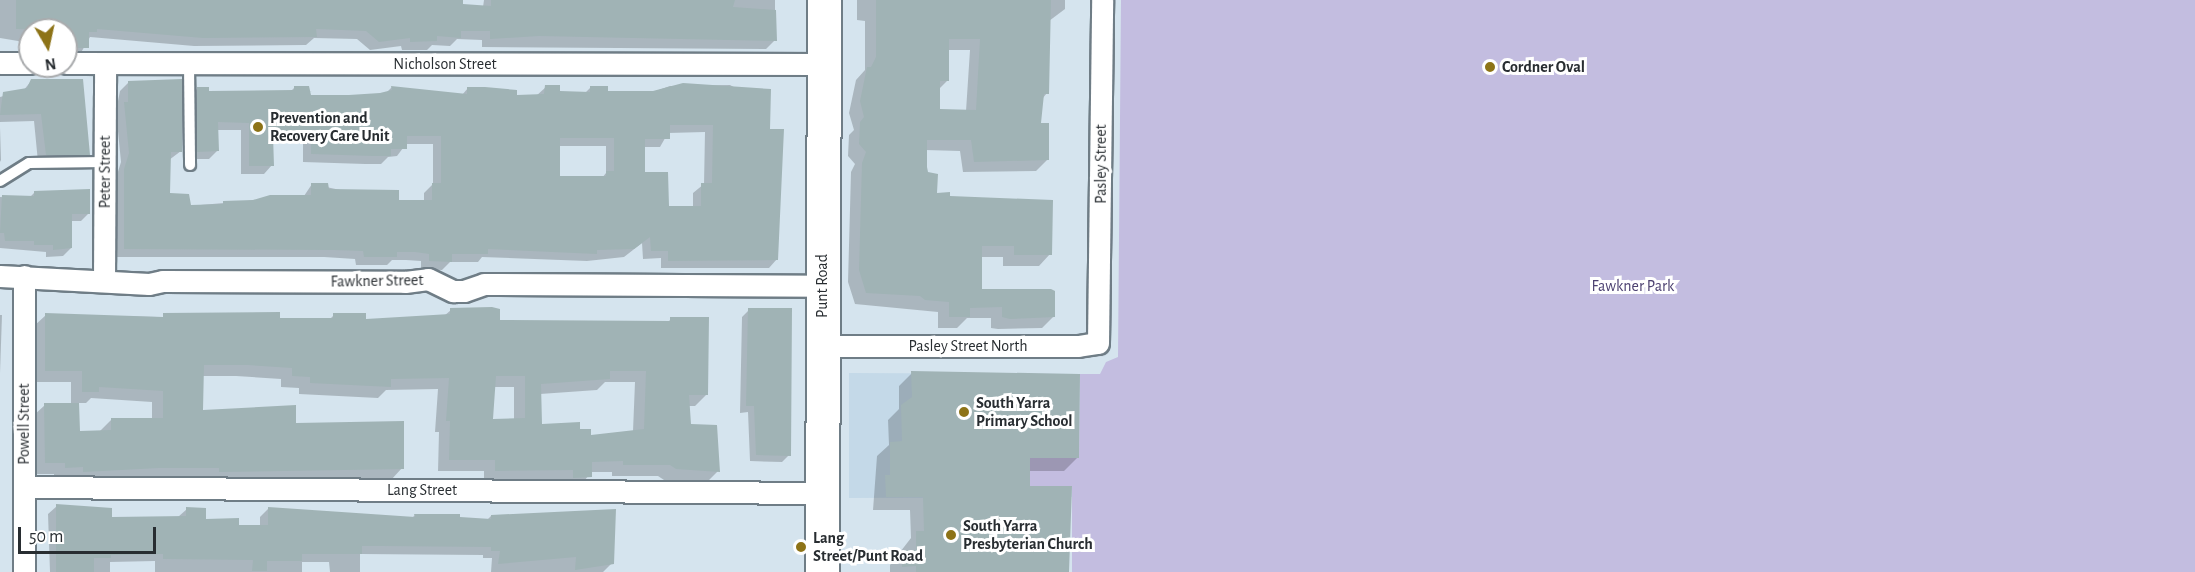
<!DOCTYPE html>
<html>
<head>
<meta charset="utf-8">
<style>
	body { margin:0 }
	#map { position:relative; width:2195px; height:572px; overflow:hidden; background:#d5e4ee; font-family:"Alegreya Sans",sans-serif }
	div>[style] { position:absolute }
	.built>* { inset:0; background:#c4d9e8 }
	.green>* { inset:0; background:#c3bde0 }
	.shadow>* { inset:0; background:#0003 }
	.building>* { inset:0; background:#a0b3b5 }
	.roads { filter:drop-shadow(2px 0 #6f7d86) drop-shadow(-2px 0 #6f7d86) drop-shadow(0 2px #6f7d86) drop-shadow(0 -2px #6f7d86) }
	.lane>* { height:10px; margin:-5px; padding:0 5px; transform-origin:5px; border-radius:5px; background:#fff }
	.street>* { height:21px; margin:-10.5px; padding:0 10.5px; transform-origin:10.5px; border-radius:10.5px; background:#fff }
	.highway>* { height:33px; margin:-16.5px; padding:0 16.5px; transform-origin:16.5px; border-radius:16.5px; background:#fff }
	.dots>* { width:16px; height:16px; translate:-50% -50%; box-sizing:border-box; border:3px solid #fff; border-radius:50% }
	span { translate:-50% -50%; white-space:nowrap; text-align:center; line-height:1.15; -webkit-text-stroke:6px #fff; paint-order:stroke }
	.street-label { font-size:16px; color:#282d31 }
	.poi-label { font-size:16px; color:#282d31; font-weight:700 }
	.left { translate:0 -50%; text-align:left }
	.park-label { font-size:16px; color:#4c4171 }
	.north { position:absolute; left:18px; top:18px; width:60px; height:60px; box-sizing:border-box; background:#fff; border:2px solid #a9abad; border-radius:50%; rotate:171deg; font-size:16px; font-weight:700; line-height:24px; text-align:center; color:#282d31 }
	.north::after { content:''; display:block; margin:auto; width:21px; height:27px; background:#8d7317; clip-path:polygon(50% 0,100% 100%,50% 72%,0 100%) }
	.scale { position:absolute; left:18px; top:527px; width:138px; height:27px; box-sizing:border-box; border:3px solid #282d31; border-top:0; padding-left:8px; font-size:18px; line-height:21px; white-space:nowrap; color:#282d31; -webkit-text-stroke:4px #fff; paint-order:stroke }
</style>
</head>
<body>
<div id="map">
	<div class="built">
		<i style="clip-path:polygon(849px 373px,1080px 374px,1079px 458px,1072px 458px,1072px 497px,849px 498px)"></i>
	</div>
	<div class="green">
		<i style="clip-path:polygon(1121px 0,2195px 0,2195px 572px,1072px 572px,1072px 486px,1028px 498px,1020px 465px,1030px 465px,1030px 458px,1079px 458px,1080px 374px,1100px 374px,1106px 362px,1118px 357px)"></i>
	</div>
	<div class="shadow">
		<i style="clip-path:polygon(0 0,461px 0,461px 6px,483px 7px,484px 0,775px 0,775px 40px,766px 49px,482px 47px,482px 40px,457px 39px,450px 46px,432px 45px,427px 50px,402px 50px,401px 46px,370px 50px,357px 39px,314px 38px,306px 45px,194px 46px,90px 37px,79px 56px,66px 56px,66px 30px,30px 30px,30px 43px,0 38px)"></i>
		<i style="clip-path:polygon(evenodd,857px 0,1065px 0,1065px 9px,1049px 21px,1047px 93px,1042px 99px,1039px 124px,1047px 160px,1036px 171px,963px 172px,960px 151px,925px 150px,925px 168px,936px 194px,1050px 254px,1039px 266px,1003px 266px,1003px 257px,981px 257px,981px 291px,1054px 316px,1042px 328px,998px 329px,991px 328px,991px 318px,967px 318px,957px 328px,938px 328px,938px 312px,855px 304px,848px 282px,851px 172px,855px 164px,848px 156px,849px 135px,854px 130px,849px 113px,856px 80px,865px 70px,865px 21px,857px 20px,857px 0,947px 50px,970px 50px,966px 111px,939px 110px,939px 89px,947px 81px,947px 50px)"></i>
		<i style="clip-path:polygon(32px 80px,88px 154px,81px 162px,38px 162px,34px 121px,0 122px,0 97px,23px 91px)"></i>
		<i style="clip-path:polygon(evenodd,128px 83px,181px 151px,169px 160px,169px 194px,189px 206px,304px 196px,312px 184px,397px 202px,424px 202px,424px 193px,433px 184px,433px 144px,406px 144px,397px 156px,388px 157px,381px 164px,365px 164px,303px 162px,303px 142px,272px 143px,272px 165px,264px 174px,241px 174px,241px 130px,217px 130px,217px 151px,209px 159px,190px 159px,189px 97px,197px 89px,207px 92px,290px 92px,295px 87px,309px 97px,349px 97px,386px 93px,392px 87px,462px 95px,468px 88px,515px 96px,536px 96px,546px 87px,559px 93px,585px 93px,591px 87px,607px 92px,653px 92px,670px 86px,730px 85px,739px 90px,768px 130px,777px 259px,769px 268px,661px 268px,661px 258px,643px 259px,642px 243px,624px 257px,587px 261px,482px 257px,478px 262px,450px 262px,442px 270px,421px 269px,421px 261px,406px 260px,392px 260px,387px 265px,356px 265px,355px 259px,324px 257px,117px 257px,116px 178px,121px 162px,116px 111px,120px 91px,128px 83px,705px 132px,704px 184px,693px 193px,693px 208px,667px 208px,643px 173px,643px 147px,660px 147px,668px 133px,705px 132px,128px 83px,558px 146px,606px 146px,606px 173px,602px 178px,558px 177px,558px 146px)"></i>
		<i style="clip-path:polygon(0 128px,1px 160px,0 162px)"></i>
		<i style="clip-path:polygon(34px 193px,89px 213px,81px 221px,71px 221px,71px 248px,63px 256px,46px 257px,46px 252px,0 248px,0 197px,29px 198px)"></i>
		<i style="clip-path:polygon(evenodd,451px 310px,498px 321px,668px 322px,671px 319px,706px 395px,695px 406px,688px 406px,689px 426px,718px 471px,706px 483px,664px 480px,658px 476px,612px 476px,612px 472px,591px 472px,579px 488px,484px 482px,484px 471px,438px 471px,439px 432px,435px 432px,438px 389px,386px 390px,378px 398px,299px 394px,299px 388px,281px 387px,281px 379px,236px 376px,202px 376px,202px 411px,294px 425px,402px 468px,391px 480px,54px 479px,54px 474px,34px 474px,33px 416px,45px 405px,71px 404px,71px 382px,34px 382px,34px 326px,46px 315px,329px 320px,334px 315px,364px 320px,444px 316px,451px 310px,605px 382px,635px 382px,633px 431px,590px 436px,540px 425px,540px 394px,597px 390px,605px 382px,451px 310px,494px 387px,514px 387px,514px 420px,491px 420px,494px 387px,451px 310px,91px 398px,152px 402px,152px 419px,112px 419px,100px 431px,78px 432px,78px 403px,86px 403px,91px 398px)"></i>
		<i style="clip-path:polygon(749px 310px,789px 455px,782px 462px,750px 461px,748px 412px,740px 413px,742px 317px)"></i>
		<i style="clip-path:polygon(0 315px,2px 315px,0 373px)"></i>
		<i style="clip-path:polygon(912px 373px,1078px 457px,1064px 471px,1029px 471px,1029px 488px,1068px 572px,890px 572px,890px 565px,911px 538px,910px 510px,873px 510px,877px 456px,889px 445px,888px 420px,899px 409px,899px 386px)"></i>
		<i style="clip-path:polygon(57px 506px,110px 519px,178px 517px,187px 509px,204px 521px,238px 527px,260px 527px,260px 517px,268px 509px,412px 518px,415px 515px,487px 520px,491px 516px,612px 563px,603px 572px,491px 572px,492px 558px,483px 558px,483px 555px,360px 554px,360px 572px,330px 572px,329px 562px,302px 562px,302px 572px,155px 572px,155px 561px,110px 562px,110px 572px,50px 572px,48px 514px)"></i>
	</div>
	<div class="building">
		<i style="clip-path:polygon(16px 0,463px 0,463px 4px,491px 6px,491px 0,735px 0,733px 7px,776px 10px,777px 41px,539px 36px,490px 39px,490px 31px,461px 31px,461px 38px,437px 36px,437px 41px,410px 42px,410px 38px,379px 42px,366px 31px,316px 29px,317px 37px,203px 38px,97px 29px,97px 32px,89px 32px,89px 48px,69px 48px,69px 30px,16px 29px)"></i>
		<i style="clip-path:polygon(evenodd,876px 0,1051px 0,1049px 94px,1044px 94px,1041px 123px,1049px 123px,1049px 160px,974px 162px,971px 140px,927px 140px,927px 167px,928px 172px,938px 174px,937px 193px,950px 192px,950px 196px,1053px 200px,1052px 255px,1014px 255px,1014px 246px,982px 246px,982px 289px,1051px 289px,1055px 291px,1055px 317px,1010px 319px,1002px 317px,1002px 307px,970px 308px,970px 317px,949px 317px,949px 302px,925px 300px,920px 296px,866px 293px,859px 270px,862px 163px,866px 152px,859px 144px,860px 122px,864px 117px,860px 101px,867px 67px,871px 67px,876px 57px,876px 0,949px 39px,980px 39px,976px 110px,940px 109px,940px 81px,949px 81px,949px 39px)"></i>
		<i style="clip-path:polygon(31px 79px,83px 79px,90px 155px,46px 155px,41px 114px,0 115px,3px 92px,27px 88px)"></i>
		<i style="clip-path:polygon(evenodd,182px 79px,182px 152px,171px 152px,170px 193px,189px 194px,191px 205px,223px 204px,223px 201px,253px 200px,270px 195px,311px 195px,311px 183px,328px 183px,329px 189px,399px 190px,399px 200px,432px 200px,432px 183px,441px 183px,441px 136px,407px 136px,407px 149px,391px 149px,391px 156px,374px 156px,311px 154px,311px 135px,273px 135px,274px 166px,249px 166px,249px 123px,218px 122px,219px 151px,197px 152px,197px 87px,209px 87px,209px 91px,294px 90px,294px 86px,309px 86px,311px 95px,349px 95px,380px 93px,392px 90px,391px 86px,467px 94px,467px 87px,485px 87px,517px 90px,517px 95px,544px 94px,545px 85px,560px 85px,560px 91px,590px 92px,590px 86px,608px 86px,608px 91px,653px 91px,683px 83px,771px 89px,770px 129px,784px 129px,778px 260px,668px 261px,668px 251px,651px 251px,650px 237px,634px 249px,597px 250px,597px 254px,488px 249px,488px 254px,452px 254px,452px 262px,429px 261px,429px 254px,415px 252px,397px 252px,397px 257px,364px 257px,363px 251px,334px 250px,124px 249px,124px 169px,129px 153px,124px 102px,128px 102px,128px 81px,182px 79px,670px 125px,713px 125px,712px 183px,701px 183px,701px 206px,669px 206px,668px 172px,645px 172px,645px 139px,670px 139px,670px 125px,182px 79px,560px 138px,614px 138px,614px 171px,606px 171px,606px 176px,560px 176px,560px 138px)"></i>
		<i style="clip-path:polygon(90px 189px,90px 214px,72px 214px,72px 248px,53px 250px,53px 245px,34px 245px,34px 241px,5px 241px,4px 233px,0 233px,2px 195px,34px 196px,34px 191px)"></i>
		<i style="clip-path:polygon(evenodd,492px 307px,500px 309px,500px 320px,670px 321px,670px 317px,709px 317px,708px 395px,689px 395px,691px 424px,717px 425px,720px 472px,676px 469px,670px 465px,623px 465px,623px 461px,592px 462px,592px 477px,573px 478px,573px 470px,495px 471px,495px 460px,449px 460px,450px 421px,446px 421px,449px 378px,391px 379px,391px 387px,310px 383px,310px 377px,292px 376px,292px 368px,248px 365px,204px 365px,203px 410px,296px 405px,296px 423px,404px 421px,404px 469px,219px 472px,219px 468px,159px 468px,83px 472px,83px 467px,65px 468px,65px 463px,45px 463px,44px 403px,79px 403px,80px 431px,111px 430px,111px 418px,163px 418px,163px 391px,99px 387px,99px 392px,82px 392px,82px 371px,45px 371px,45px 313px,163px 317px,163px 313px,280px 312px,280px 318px,333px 318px,333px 313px,366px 313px,366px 319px,450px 314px,450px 308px,492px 307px,610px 371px,646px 371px,644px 429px,591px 435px,591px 429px,580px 429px,580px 422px,542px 424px,541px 384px,610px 379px,610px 371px,492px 307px,496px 376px,525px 376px,525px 418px,493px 419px,496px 376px)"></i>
		<i style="clip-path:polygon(748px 308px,792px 308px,791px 456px,756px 455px,754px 406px,746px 406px)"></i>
		<i style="clip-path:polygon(911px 371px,1080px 374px,1079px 458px,1030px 458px,1030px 486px,1072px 486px,1069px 572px,916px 572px,916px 566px,902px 567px,902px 550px,916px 550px,916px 531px,924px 531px,923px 497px,886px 497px,885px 475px,890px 475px,890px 442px,902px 441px,901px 405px,912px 397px)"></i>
		<i style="clip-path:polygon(56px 504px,112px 508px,112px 517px,186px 516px,186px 507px,206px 508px,206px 519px,239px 518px,239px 525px,268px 525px,268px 507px,415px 517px,414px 514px,460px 514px,460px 517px,491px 519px,491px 515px,616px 509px,614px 564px,575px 570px,576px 557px,498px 564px,500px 551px,491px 551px,491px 547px,381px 546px,362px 546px,362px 554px,302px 554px,302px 561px,267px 561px,267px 571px,252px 571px,253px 560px,163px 559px,163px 554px,111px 555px,111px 558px,94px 558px,94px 572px,56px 572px)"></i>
	</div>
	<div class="roads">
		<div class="lane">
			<i style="left:189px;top:64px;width:101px;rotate:89.4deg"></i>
			<i style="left:0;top:181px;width:34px;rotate:-32deg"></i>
			<i style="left:29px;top:163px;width:76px;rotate:-0.8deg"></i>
		</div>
		<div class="street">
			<i style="left:0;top:63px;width:30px"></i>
			<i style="left:66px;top:63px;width:758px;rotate:0.08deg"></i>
			<i style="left:0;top:276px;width:149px;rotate:3.1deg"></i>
			<i style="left:149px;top:284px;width:14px;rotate:-12deg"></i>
			<i style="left:163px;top:281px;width:242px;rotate:0.2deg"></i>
			<i style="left:405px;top:282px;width:23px;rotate:-7deg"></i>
			<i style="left:428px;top:279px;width:28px;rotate:26deg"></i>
			<i style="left:453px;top:291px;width:11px"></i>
			<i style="left:464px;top:291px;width:21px;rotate:-19deg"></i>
			<i style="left:484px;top:284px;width:338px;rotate:0.3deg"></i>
			<i style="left:104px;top:281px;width:217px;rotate:-89.7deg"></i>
			<i style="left:822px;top:346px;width:256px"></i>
			<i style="left:1078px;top:346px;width:20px;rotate:-9deg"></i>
			<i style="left:1098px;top:343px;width:343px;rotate:-89.3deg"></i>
			<i style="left:24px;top:487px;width:797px;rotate:0.43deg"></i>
			<i style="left:24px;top:572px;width:296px;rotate:-90deg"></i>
		</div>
		<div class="highway">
			<i style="left:822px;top:572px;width:572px;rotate:-89.8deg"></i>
		</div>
	</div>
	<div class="dots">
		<i style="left:1490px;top:67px;background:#8d7317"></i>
		<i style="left:258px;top:127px;background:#8d7317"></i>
		<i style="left:964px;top:412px;background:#8d7317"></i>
		<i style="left:951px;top:535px;background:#8d7317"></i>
		<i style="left:801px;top:547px;background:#8d7317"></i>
	</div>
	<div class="street-label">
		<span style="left:445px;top:64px">Nicholson Street</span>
		<span style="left:1101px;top:164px;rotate:-90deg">Pasley Street</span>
		<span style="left:105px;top:172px;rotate:-90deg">Peter Street</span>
		<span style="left:377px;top:281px;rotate:-1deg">Fawkner Street</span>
		<span style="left:822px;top:286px;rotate:-90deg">Punt Road</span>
		<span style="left:968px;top:346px">Pasley Street North</span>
		<span style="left:24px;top:424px;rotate:-90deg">Powell Street</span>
		<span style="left:422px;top:490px">Lang Street</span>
	</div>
	<div class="poi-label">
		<span class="left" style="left:1502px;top:67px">Cordner Oval</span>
		<span class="left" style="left:270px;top:127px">Prevention and<br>Recovery Care Unit</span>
		<span class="left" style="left:976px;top:412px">South Yarra<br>Primary School</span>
		<span class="left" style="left:963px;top:535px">South Yarra<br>Presbyterian Church</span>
		<span class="left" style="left:813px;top:547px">Lang<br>Street/Punt Road</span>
	</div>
	<div class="park-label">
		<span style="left:1633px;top:286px">Fawkner Park</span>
	</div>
	<div class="north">N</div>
	<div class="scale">50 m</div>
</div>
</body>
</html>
